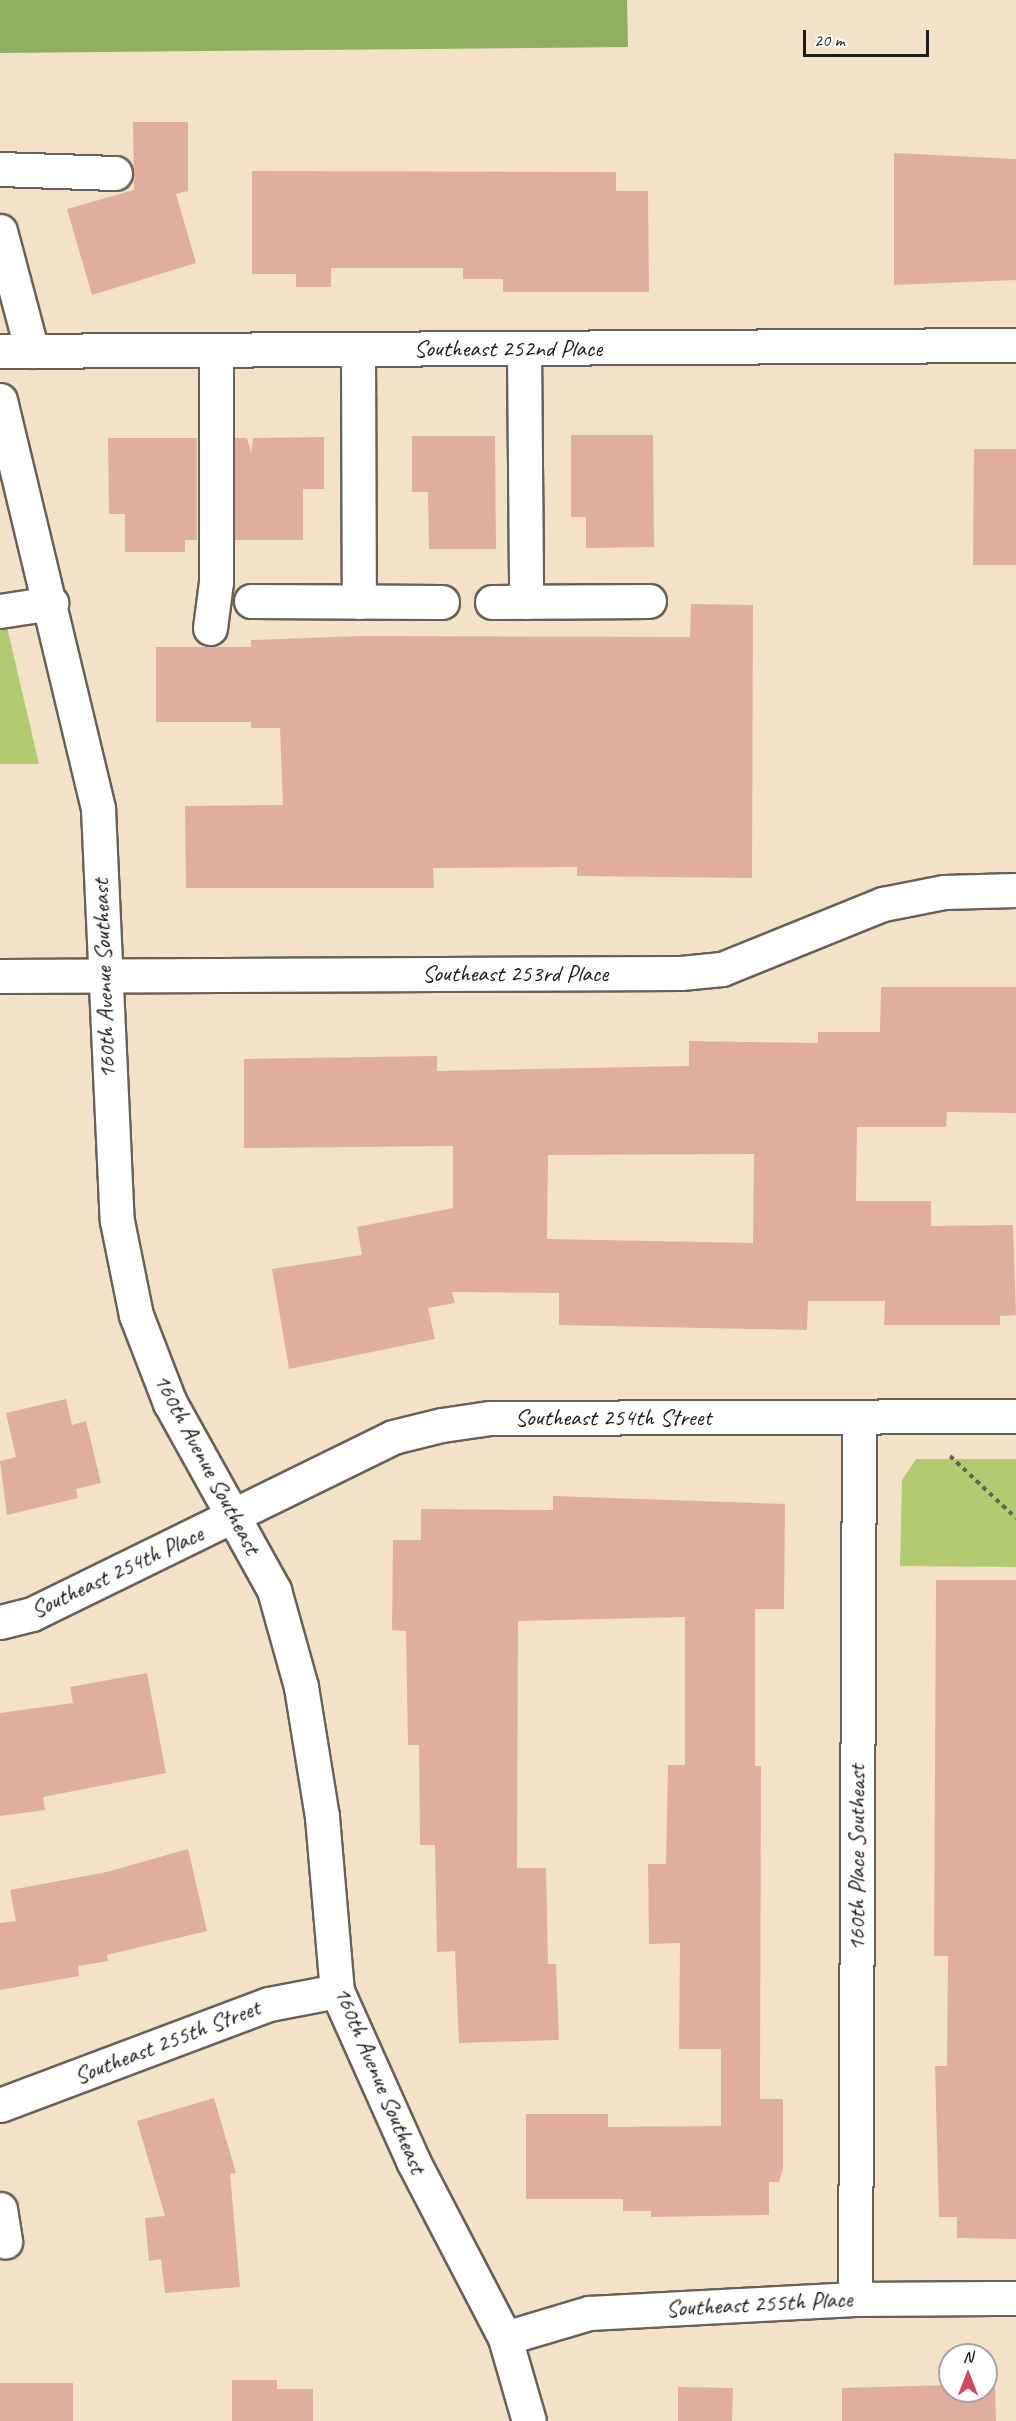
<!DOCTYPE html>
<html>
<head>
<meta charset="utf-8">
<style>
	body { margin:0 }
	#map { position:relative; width:1016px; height:2421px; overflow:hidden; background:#f4e2c8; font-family:Caveat,sans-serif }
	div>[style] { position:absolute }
	.green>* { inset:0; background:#b3cb70 }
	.forest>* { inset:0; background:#8eaf62 }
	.building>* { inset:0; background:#e0ae9c }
	.path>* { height:4px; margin-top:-2px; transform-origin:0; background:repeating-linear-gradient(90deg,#686158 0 4.5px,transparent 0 9px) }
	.roads { filter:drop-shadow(2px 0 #686158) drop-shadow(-2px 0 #686158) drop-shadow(0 2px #686158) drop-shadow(0 -2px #686158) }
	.minor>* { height:33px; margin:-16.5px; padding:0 16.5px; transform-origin:16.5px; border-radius:16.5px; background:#fff }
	span { translate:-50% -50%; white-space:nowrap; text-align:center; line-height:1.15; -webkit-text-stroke:4.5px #fff; paint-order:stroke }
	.street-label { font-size:24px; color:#1c1c1c }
	.north { position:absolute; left:938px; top:2343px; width:60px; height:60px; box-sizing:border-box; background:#fff; border:2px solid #a4a4a4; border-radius:50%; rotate:0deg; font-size:16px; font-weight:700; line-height:24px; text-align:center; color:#1c1c1c }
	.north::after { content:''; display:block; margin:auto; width:21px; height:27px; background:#d1495b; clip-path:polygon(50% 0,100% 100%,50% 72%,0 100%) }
	.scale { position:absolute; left:803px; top:30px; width:126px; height:27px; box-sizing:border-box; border:3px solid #1c1c1c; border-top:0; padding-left:8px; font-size:18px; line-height:21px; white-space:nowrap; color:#1c1c1c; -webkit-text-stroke:4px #fff; paint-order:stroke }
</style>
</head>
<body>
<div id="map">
	<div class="green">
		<i style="clip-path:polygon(0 597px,39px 764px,0 764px)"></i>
		<i style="clip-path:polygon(916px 1459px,1016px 1459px,1016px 1567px,900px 1566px,902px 1480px)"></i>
	</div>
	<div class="forest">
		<i style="clip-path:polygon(0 0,627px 0,628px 47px,0 53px)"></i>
	</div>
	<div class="building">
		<i style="clip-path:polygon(133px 122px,188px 122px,188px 191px,176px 194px,196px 263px,92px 295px,67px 209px,134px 190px)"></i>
		<i style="clip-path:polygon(894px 153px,1016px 159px,1016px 280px,894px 285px)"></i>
		<i style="clip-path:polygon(252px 171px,616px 172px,616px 191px,648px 191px,649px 292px,503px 292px,503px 279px,463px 279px,463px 268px,331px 268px,331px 287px,296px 287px,296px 274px,252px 274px)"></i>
		<i style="clip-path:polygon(571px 435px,653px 435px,654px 547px,586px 548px,586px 517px,571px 517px)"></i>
		<i style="clip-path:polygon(412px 436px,495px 436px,496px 549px,429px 549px,428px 492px,412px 492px)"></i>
		<i style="clip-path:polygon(324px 437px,324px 489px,303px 489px,303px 540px,235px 540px,235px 438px,247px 438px,251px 453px,253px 438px)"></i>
		<i style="clip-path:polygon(108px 438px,197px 438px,197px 540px,185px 540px,185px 552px,125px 552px,125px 514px,109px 514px)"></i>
		<i style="clip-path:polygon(974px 449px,1016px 449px,1016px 565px,973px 565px)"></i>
		<i style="clip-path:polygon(691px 604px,753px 605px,752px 878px,577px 876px,577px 867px,433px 868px,434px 888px,186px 888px,185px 806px,283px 805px,280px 728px,251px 728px,251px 722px,156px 722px,156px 647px,251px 647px,251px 640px,361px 636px,690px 637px)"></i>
		<i style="clip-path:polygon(evenodd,881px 987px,1016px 987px,1016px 1113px,947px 1112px,946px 1127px,857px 1127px,856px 1201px,931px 1201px,931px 1226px,1013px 1225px,1016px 1315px,1000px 1316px,1000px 1325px,884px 1325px,885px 1301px,808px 1301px,807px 1330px,559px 1325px,559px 1293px,452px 1292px,455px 1303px,428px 1308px,435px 1339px,289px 1369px,272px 1269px,362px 1255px,357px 1227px,453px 1208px,453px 1146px,244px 1148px,244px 1059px,437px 1056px,437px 1071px,689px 1066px,689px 1041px,818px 1043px,818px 1032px,880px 1032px,881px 987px,754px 1154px,753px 1243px,547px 1239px,548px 1155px,754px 1154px)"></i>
		<i style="clip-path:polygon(66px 1399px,72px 1425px,86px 1421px,101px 1483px,76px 1489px,78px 1498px,7px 1515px,0 1461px,16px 1457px,6px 1413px)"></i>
		<i style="clip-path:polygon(553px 1496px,785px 1504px,784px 1609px,755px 1609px,755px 1766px,761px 1766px,760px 2099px,783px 2099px,783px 2168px,779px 2182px,769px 2182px,769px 2215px,651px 2217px,651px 2211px,623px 2211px,623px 2199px,526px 2199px,526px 2114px,608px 2114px,608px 2127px,721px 2126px,721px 2049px,679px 2049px,680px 1943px,649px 1944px,648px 1864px,666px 1864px,668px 1765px,685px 1765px,685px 1617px,518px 1621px,517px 1868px,546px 1868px,548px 1964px,556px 1964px,559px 2040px,459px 2043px,455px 1951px,437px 1952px,435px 1845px,420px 1845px,419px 1745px,408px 1745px,406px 1631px,392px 1630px,393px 1540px,421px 1540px,421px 1509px,553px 1510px)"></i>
		<i style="clip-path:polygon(936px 1580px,1016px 1580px,1016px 2239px,957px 2238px,957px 2217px,939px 2217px,935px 2066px,947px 2066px,948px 1956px,934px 1956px)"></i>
		<i style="clip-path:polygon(147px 1673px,166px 1773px,43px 1797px,45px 1810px,0 1816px,0 1713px,73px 1703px,70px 1687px)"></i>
		<i style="clip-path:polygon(188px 1849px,207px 1931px,107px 1955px,108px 1961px,78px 1966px,79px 1976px,0 1990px,0 1923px,16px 1921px,10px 1890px,107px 1872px)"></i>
		<i style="clip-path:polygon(214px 2098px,236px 2173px,230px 2174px,240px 2287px,165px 2293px,161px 2259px,149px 2261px,145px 2218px,165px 2216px,137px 2121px)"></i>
		<i style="clip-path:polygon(232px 2380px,277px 2380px,277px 2389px,313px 2389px,313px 2421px,232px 2421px)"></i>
		<i style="clip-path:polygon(0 2383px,73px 2383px,73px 2421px,0 2421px)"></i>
		<i style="clip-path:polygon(986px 2384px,995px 2384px,996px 2421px,842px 2421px,842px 2388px,950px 2385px,950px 2391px,986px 2391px)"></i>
		<i style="clip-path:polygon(678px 2387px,733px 2388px,732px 2421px,678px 2421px)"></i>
	</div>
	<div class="path">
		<i style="left:950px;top:1456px;width:91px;rotate:43.2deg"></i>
	</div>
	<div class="roads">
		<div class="minor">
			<i style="left:0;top:169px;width:115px;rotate:2deg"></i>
			<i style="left:0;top:231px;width:124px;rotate:75.1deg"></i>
			<i style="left:524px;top:349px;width:253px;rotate:89.5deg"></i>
			<i style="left:358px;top:350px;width:252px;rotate:89.8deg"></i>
			<i style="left:0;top:351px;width:1016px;rotate:-0.34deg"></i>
			<i style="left:0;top:400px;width:421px;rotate:76.5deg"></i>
			<i style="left:98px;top:809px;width:412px;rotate:87.4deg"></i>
			<i style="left:117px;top:1221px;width:96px;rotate:78.6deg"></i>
			<i style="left:136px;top:1315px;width:94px;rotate:68.9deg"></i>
			<i style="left:170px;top:1403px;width:214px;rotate:60.9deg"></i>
			<i style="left:274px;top:1590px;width:101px;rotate:74.4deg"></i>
			<i style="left:301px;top:1687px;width:132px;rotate:80.8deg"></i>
			<i style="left:322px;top:1817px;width:175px;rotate:85.1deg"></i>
			<i style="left:337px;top:1991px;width:186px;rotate:65.9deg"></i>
			<i style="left:413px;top:2161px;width:199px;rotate:62.5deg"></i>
			<i style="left:505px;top:2338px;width:86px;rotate:73.9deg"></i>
			<i style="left:251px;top:601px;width:191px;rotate:0.3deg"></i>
			<i style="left:492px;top:602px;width:157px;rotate:-0.4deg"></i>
			<i style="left:0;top:611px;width:52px;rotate:-8.9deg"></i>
			<i style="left:210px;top:628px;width:46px;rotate:-82.6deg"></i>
			<i style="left:216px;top:582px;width:231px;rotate:-90deg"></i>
			<i style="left:0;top:976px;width:681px;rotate:-0.25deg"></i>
			<i style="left:681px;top:973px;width:41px;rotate:-5.6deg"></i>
			<i style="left:722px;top:969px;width:174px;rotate:-22deg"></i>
			<i style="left:883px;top:904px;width:62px;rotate:-11.1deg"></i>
			<i style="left:944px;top:892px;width:72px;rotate:-1.6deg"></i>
			<i style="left:0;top:1622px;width:33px;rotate:-14deg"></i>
			<i style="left:32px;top:1614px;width:402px;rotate:-26.1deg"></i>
			<i style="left:393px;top:1437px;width:50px;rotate:-13.8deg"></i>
			<i style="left:442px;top:1425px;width:49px;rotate:-8.3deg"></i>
			<i style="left:490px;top:1418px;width:526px;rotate:-0.22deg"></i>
			<i style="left:0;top:2105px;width:287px;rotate:-20.6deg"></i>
			<i style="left:269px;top:2004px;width:69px;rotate:-10.8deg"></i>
			<i style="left:0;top:2209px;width:33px;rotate:81deg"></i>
			<i style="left:855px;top:2299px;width:881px;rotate:-89.74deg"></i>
			<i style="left:505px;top:2338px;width:88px;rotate:-16.6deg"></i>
			<i style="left:589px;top:2313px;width:266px;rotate:-3deg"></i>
			<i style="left:855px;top:2299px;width:161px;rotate:-0.4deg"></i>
		</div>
	</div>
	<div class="street-label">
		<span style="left:508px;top:349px">Southeast 252nd Place</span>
		<span style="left:515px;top:974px">Southeast 253rd Place</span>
		<span style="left:104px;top:979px;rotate:-92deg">160th Avenue Southeast</span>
		<span style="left:613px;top:1418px">Southeast 254th Street</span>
		<span style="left:207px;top:1464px;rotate:62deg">160th Avenue Southeast</span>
		<span style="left:117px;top:1572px;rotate:-25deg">Southeast 254th Place</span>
		<span style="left:857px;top:1858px;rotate:-90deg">160th Place Southeast</span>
		<span style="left:167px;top:2042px;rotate:-21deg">Southeast 255th Street</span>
		<span style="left:380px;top:2080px;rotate:67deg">160th Avenue Southeast</span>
		<span style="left:759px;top:2304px;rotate:-3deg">Southeast 255th Place</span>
	</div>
	<div class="north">N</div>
	<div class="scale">20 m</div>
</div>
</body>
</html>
